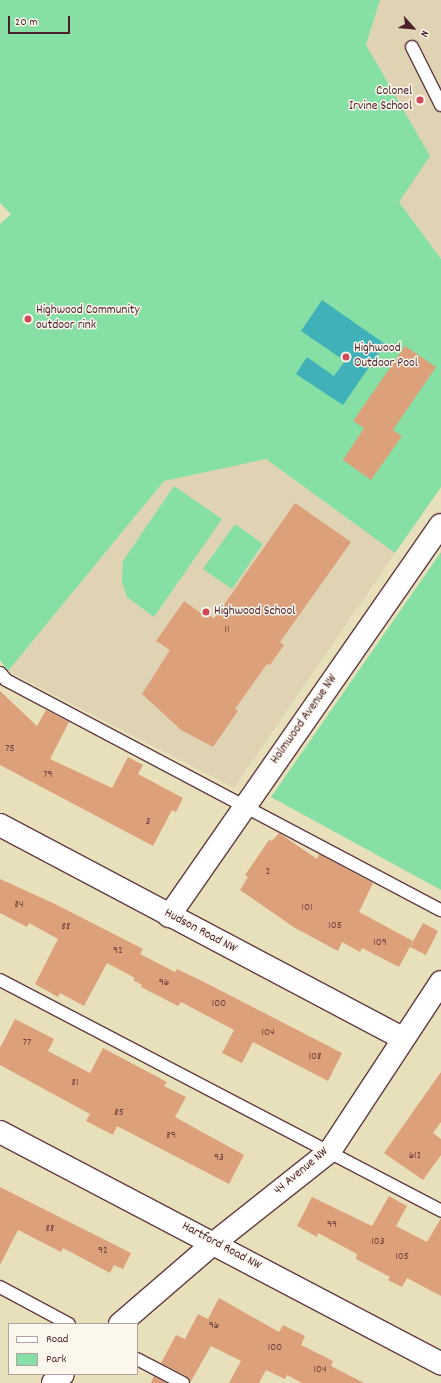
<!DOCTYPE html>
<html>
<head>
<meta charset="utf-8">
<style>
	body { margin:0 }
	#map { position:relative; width:441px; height:1383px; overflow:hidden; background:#e8e0bb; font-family:Dekko,sans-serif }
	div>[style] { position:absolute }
	.built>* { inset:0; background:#dfd3b4 }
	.green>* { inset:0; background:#86dfa4 }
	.water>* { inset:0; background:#40b1b8 }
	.building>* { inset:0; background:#dca17a }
	.roads { filter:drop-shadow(1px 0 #623c41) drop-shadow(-1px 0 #623c41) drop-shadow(0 1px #623c41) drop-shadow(0 -1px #623c41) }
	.lane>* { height:12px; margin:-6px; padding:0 6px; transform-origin:6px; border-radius:6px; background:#fff }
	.street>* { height:22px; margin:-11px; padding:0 11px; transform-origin:11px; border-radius:11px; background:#fff }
	.dots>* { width:11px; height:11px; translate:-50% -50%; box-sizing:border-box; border:2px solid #fbf7ec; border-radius:50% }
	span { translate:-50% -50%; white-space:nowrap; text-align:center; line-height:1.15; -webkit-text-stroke:3px #fbf7ec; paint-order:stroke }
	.number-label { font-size:11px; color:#6e403f }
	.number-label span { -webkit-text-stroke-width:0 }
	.poi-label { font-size:13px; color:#4a1f2b }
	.right { translate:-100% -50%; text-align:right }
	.left { translate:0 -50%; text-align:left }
	.street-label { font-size:13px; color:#4a1f2b }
	.legend { position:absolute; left:8px; top:1323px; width:130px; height:52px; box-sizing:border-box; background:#fbf7ec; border:1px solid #b4a19f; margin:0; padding:5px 7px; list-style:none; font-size:12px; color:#4a1f2b }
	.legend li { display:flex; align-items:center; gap:8px; height:20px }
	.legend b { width:20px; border:1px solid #b4a19f }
	.north { position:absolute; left:393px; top:8px; width:40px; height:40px; -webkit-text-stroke:3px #fbf7ec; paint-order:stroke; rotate:117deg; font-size:11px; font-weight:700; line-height:16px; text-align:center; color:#4a1f2b }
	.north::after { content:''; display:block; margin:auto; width:14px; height:18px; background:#4a1f2b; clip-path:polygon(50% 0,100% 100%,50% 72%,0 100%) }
	.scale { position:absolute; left:8px; top:16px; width:62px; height:18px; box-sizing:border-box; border:2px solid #4a1f2b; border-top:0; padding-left:5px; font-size:12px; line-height:14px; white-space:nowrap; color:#4a1f2b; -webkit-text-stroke:3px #fbf7ec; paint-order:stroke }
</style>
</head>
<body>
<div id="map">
	<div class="built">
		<i style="clip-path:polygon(380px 0,441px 0,441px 259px,399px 202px,366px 45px)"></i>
		<i style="clip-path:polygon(266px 459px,395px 553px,234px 788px,8px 671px,164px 481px)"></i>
	</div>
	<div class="green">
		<i style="clip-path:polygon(0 0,380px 0,366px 45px,430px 156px,399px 202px,441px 259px,441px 487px,395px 553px,266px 459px,164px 481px,8px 671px,0 660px,0 224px,11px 214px,0 203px)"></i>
		<i style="clip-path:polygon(174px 486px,222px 519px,154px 617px,127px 597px,122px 581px,123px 561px)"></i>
		<i style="clip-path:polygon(235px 524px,263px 544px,232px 589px,203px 569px)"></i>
		<i style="clip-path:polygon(441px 552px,441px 890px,271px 797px)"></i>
	</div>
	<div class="water">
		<i style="clip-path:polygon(322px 300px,385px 344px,343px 405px,296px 374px,307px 357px,334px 376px,345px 361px,301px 331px)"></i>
	</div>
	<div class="building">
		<i style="clip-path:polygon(405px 346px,436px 367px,393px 430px,402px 436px,371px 480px,343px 460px,364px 428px,353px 421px)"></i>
		<i style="clip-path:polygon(295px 503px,351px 542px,280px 642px,284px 645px,270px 665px,267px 664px,235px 709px,238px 711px,213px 747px,181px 730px,142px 694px,170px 650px,156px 641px,184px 601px,205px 616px,207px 613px,214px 619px)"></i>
		<i style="clip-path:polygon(0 691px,37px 726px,46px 710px,69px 722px,50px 759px,112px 788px,128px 757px,143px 765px,138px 774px,183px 798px,176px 812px,172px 810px,153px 846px,0 765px)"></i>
		<i style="clip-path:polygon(279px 833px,317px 859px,319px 854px,373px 883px,359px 912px,413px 941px,399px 967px,362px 948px,360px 952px,342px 942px,338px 951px,295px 928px,240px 890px,248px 877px,245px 875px,269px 840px,272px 841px)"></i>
		<i style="clip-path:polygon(0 879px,55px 904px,143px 949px,140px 954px,175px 972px,177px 969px,206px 983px,342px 1053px,328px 1081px,253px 1042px,242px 1063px,222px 1053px,234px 1030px,181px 1002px,178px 1006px,141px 987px,142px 985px,133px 980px,135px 978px,107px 963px,84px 1006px,60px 993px,58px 997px,35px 984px,58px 939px,29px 923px,27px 927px,0 913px)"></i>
		<i style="clip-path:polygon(423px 923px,438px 931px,426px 955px,410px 947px)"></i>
		<i style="clip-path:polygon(15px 1019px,54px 1039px,48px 1051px,90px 1073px,103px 1048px,167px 1082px,164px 1086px,186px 1097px,175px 1117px,244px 1155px,229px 1184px,117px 1126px,113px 1135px,86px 1121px,90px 1114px,0 1065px,0 1048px)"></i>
		<i style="clip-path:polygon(441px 1072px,441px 1122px,433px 1133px,441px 1139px,441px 1155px,423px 1180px,384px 1153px)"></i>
		<i style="clip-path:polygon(0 1187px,131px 1253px,123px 1269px,114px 1265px,110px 1273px,63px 1248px,61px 1252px,18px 1230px,0 1265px)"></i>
		<i style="clip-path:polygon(389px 1196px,407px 1206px,396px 1226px,427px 1242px,441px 1218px,441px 1296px,407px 1278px,402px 1287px,388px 1280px,390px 1277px,356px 1259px,357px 1254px,318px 1233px,317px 1237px,297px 1226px,312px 1197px,372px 1226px)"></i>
		<i style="clip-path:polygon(219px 1298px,279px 1332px,283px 1325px,305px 1336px,301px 1345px,333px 1361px,331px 1366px,364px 1383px,302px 1383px,287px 1375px,285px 1379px,266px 1370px,259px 1383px,229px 1383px,241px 1361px,211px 1346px,190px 1383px,186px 1376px,161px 1363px,176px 1335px,185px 1339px,198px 1314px,208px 1319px)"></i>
		<i style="clip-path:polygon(154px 1376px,167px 1383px,151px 1383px)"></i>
	</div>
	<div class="roads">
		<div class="lane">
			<i style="left:412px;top:47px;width:65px;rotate:63.4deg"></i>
			<i style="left:0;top:673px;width:9px;rotate:49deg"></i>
			<i style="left:6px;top:680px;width:492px;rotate:27.9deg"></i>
			<i style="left:0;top:980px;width:498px;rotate:27.6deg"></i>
			<i style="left:0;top:1287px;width:78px;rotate:28.2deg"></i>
			<i style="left:137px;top:1359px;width:52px;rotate:27.6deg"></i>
		</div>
		<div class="street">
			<i style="left:0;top:825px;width:455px;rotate:27.9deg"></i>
			<i style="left:169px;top:916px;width:476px;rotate:-55.2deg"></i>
			<i style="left:0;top:1132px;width:498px;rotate:27.7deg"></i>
			<i style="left:120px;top:1324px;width:124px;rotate:-40.8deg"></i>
			<i style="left:214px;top:1243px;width:148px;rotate:-38.4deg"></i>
			<i style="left:330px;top:1151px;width:202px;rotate:-56.7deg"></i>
			<i style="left:53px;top:1383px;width:13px;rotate:-42deg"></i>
		</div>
	</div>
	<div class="dots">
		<i style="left:420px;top:100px;background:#d1495b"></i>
		<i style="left:28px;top:319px;background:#d1495b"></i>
		<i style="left:346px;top:357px;background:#d1495b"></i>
		<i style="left:206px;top:612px;background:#d1495b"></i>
	</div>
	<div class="number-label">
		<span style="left:227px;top:630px">11</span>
		<span style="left:10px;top:749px">75</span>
		<span style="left:48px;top:775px">79</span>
		<span style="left:148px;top:822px">3</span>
		<span style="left:268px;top:872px">2</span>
		<span style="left:19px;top:905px">84</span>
		<span style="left:307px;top:908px">101</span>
		<span style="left:335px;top:926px">105</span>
		<span style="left:66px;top:927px">88</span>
		<span style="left:380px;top:943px">109</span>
		<span style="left:118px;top:951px">92</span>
		<span style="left:164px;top:983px">96</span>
		<span style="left:219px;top:1004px">100</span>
		<span style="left:268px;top:1033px">104</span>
		<span style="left:27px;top:1043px">77</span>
		<span style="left:315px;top:1057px">108</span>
		<span style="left:75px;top:1083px">81</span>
		<span style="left:119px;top:1113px">85</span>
		<span style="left:171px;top:1136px">89</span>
		<span style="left:415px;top:1156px">612</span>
		<span style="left:219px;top:1158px">93</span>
		<span style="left:332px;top:1225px">99</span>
		<span style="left:50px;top:1229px">88</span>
		<span style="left:378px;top:1242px">103</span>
		<span style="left:103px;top:1251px">92</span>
		<span style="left:402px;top:1257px">105</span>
		<span style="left:214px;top:1326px">96</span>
		<span style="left:275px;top:1348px">100</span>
		<span style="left:320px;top:1370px">104</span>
	</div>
	<div class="poi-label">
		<span class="right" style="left:412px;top:100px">Colonel<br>Irvine School</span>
		<span class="left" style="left:36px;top:319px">Highwood Community<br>outdoor rink</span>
		<span class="left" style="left:354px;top:357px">Highwood<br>Outdoor Pool</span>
		<span class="left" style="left:214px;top:612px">Highwood School</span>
	</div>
	<div class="street-label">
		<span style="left:305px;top:720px;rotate:-55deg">Holmwood Avenue NW</span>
		<span style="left:200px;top:932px;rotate:28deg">Hudson Road NW</span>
		<span style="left:302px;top:1172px;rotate:-40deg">44 Avenue NW</span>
		<span style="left:221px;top:1247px;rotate:28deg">Hartford Road NW</span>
	</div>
	<ul class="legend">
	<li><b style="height:5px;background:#fff"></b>Road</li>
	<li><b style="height:11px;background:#86dfa4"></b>Park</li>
	</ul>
	<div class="north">N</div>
	<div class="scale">20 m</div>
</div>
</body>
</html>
